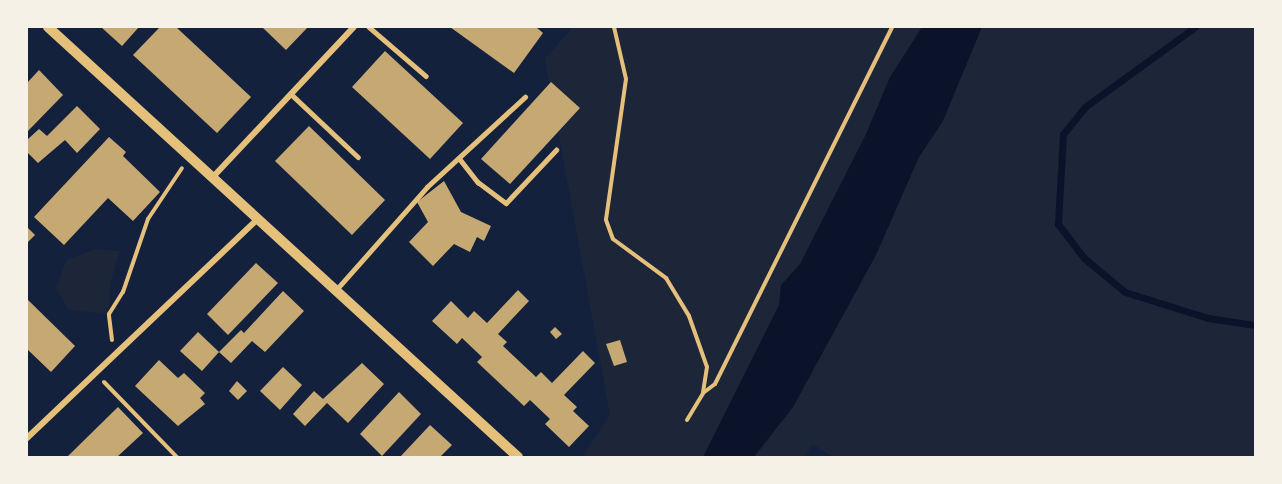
<!DOCTYPE html>
<html>
<head>
<meta charset="utf-8">
<style>
	body { margin:0 }
	#map { position:relative; width:1282px; height:484px; overflow:hidden; background:#14213d; font-family:"Archivo Narrow",sans-serif }
	div>[style] { position:absolute }
	.green>* { inset:0; background:#1d2539 }
	.water>* { inset:0; background:#0b132b }
	.stream>* { height:7px; margin:-3.5px; padding:0 3.5px; transform-origin:3.5px; border-radius:3.5px; background:#0b132b }
	.building>* { inset:0; background:#c6a872 }
	.path>* { height:4px; margin:-2px; padding:0 2px; transform-origin:2px; border-radius:2px; background:#e5c07b }
	.service>* { height:4.5px; margin:-2.25px; padding:0 2.25px; transform-origin:2.25px; border-radius:2.25px; background:#e5c07b }
	.minor>* { height:6px; margin:-3px; padding:0 3px; transform-origin:3px; border-radius:3px; background:#e5c07b }
	.tertiary>* { height:10px; margin:-5px; padding:0 5px; transform-origin:5px; border-radius:5px; background:#e5c07b }
	span { translate:-50% -50%; white-space:nowrap; text-align:center; line-height:1.15; -webkit-text-stroke:5px #f6f1e7; paint-order:stroke }
	.frame { position:absolute; inset:0; border:28px solid #f6f1e7; pointer-events:none }
</style>
</head>
<body>
<div id="map">
	<div class="green">
		<i style="clip-path:polygon(573px 27px,1255px 27px,1255px 457px,833px 457px,813px 444px,804px 457px,582px 457px,610px 415px,545px 59px)"></i>
		<i style="clip-path:polygon(94px 249px,120px 251px,110px 284px,109px 314px,69px 310px,56px 288px,66px 261px)"></i>
	</div>
	<div class="water">
		<i style="clip-path:polygon(922px 27px,982px 27px,943px 121px,919px 157px,876px 255px,793px 407px,754px 457px,703px 457px,779px 305px,781px 285px,800px 264px,866px 134px,890px 77px)"></i>
	</div>
	<div class="stream">
		<i style="left:1195px;top:27px;width:136px;rotate:144deg"></i>
		<i style="left:1085px;top:107px;width:35px;rotate:129deg"></i>
		<i style="left:1063px;top:134px;width:90px;rotate:93.2deg"></i>
		<i style="left:1058px;top:224px;width:43px;rotate:52.6deg"></i>
		<i style="left:1084px;top:258px;width:53px;rotate:39.7deg"></i>
		<i style="left:1125px;top:292px;width:87px;rotate:17.4deg"></i>
		<i style="left:1208px;top:318px;width:48px;rotate:8.5deg"></i>
	</div>
	<div class="building">
		<i style="clip-path:polygon(101px 27px,139px 27px,122px 46px)"></i>
		<i style="clip-path:polygon(160px 27px,176px 27px,251px 97px,217px 133px,133px 55px)"></i>
		<i style="clip-path:polygon(262px 27px,308px 27px,286px 50px)"></i>
		<i style="clip-path:polygon(450px 27px,536px 27px,543px 33px,514px 73px)"></i>
		<i style="clip-path:polygon(385px 51px,463px 123px,430px 159px,352px 87px)"></i>
		<i style="clip-path:polygon(39px 70px,63px 95px,27px 132px,27px 83px)"></i>
		<i style="clip-path:polygon(551px 82px,580px 108px,510px 184px,481px 159px)"></i>
		<i style="clip-path:polygon(77px 106px,100px 129px,77px 153px,65px 140px,38px 163px,27px 152px,27px 140px,39px 129px,47px 136px)"></i>
		<i style="clip-path:polygon(309px 126px,385px 200px,352px 235px,275px 161px)"></i>
		<i style="clip-path:polygon(109px 137px,126px 152px,123px 156px,160px 192px,133px 221px,108px 198px,64px 245px,34px 217px)"></i>
		<i style="clip-path:polygon(444px 181px,461px 212px,491px 226px,484px 241px,477px 237px,470px 252px,454px 244px,433px 266px,409px 242px,428px 222px,417px 202px)"></i>
		<i style="clip-path:polygon(27px 227px,35px 235px,27px 243px)"></i>
		<i style="clip-path:polygon(256px 263px,278px 283px,228px 335px,207px 314px)"></i>
		<i style="clip-path:polygon(518px 290px,529px 301px,498px 334px,507px 342px,503px 346px,536px 377px,541px 372px,552px 383px,583px 351px,595px 363px,564px 395px,577px 407px,573px 411px,589px 426px,569px 447px,545px 424px,550px 419px,530px 400px,524px 406px,477px 362px,482px 357px,462px 338px,457px 344px,432px 321px,451px 301px,468px 318px,474px 311px,487px 323px)"></i>
		<i style="clip-path:polygon(283px 291px,304px 311px,265px 352px,252px 341px,231px 363px,219px 352px,241px 330px,244px 333px)"></i>
		<i style="clip-path:polygon(27px 299px,75px 346px,51px 372px,27px 349px)"></i>
		<i style="clip-path:polygon(555px 327px,562px 334px,556px 339px,550px 332px)"></i>
		<i style="clip-path:polygon(198px 332px,219px 352px,202px 371px,180px 351px)"></i>
		<i style="clip-path:polygon(620px 340px,627px 362px,614px 366px,606px 344px)"></i>
		<i style="clip-path:polygon(159px 360px,178px 378px,184px 373px,205px 393px,200px 398px,205px 404px,178px 426px,135px 386px)"></i>
		<i style="clip-path:polygon(362px 363px,384px 384px,348px 423px,327px 403px,305px 426px,293px 414px,314px 391px,323px 399px)"></i>
		<i style="clip-path:polygon(283px 367px,302px 385px,280px 410px,260px 391px)"></i>
		<i style="clip-path:polygon(237px 381px,247px 391px,238px 400px,229px 391px)"></i>
		<i style="clip-path:polygon(399px 392px,421px 414px,382px 456px,360px 434px)"></i>
		<i style="clip-path:polygon(118px 407px,143px 433px,117px 457px,67px 457px)"></i>
		<i style="clip-path:polygon(430px 425px,452px 445px,440px 457px,400px 457px)"></i>
	</div>
	<div class="path">
		<i style="left:614px;top:27px;width:53px;rotate:77deg"></i>
		<i style="left:626px;top:79px;width:142px;rotate:98.1deg"></i>
		<i style="left:606px;top:220px;width:20px;rotate:70deg"></i>
		<i style="left:613px;top:239px;width:66px;rotate:36.3deg"></i>
		<i style="left:666px;top:278px;width:44px;rotate:58.8deg"></i>
		<i style="left:689px;top:316px;width:54px;rotate:70.6deg"></i>
		<i style="left:707px;top:367px;width:25px;rotate:99deg"></i>
		<i style="left:112px;top:340px;width:26px;rotate:-97deg"></i>
		<i style="left:109px;top:314px;width:26px;rotate:-58deg"></i>
		<i style="left:123px;top:292px;width:77px;rotate:-71.1deg"></i>
		<i style="left:148px;top:219px;width:61px;rotate:-56.3deg"></i>
		<i style="left:104px;top:382px;width:105px;rotate:45.8deg"></i>
		<i style="left:687px;top:420px;width:31px;rotate:-59deg"></i>
		<i style="left:703px;top:393px;width:15px;rotate:-37deg"></i>
		<i style="left:715px;top:384px;width:398px;rotate:-63.6deg"></i>
	</div>
	<div class="service">
		<i style="left:369px;top:27px;width:75px;rotate:40.7deg"></i>
		<i style="left:291px;top:94px;width:92px;rotate:43.2deg"></i>
		<i style="left:459px;top:158px;width:31px;rotate:52deg"></i>
		<i style="left:478px;top:182px;width:35px;rotate:37deg"></i>
		<i style="left:506px;top:203px;width:73px;rotate:-46.7deg"></i>
		<i style="left:336px;top:290px;width:137px;rotate:-48.5deg"></i>
		<i style="left:427px;top:187px;width:133px;rotate:-42.6deg"></i>
	</div>
	<div class="minor">
		<i style="left:212px;top:178px;width:207px;rotate:-46.8deg"></i>
		<i style="left:27px;top:438px;width:317px;rotate:-43.5deg"></i>
	</div>
	<div class="tertiary">
		<i style="left:48px;top:27px;width:637px;rotate:42.46deg"></i>
	</div>
	<div class="frame"></div>
</div>
</body>
</html>
